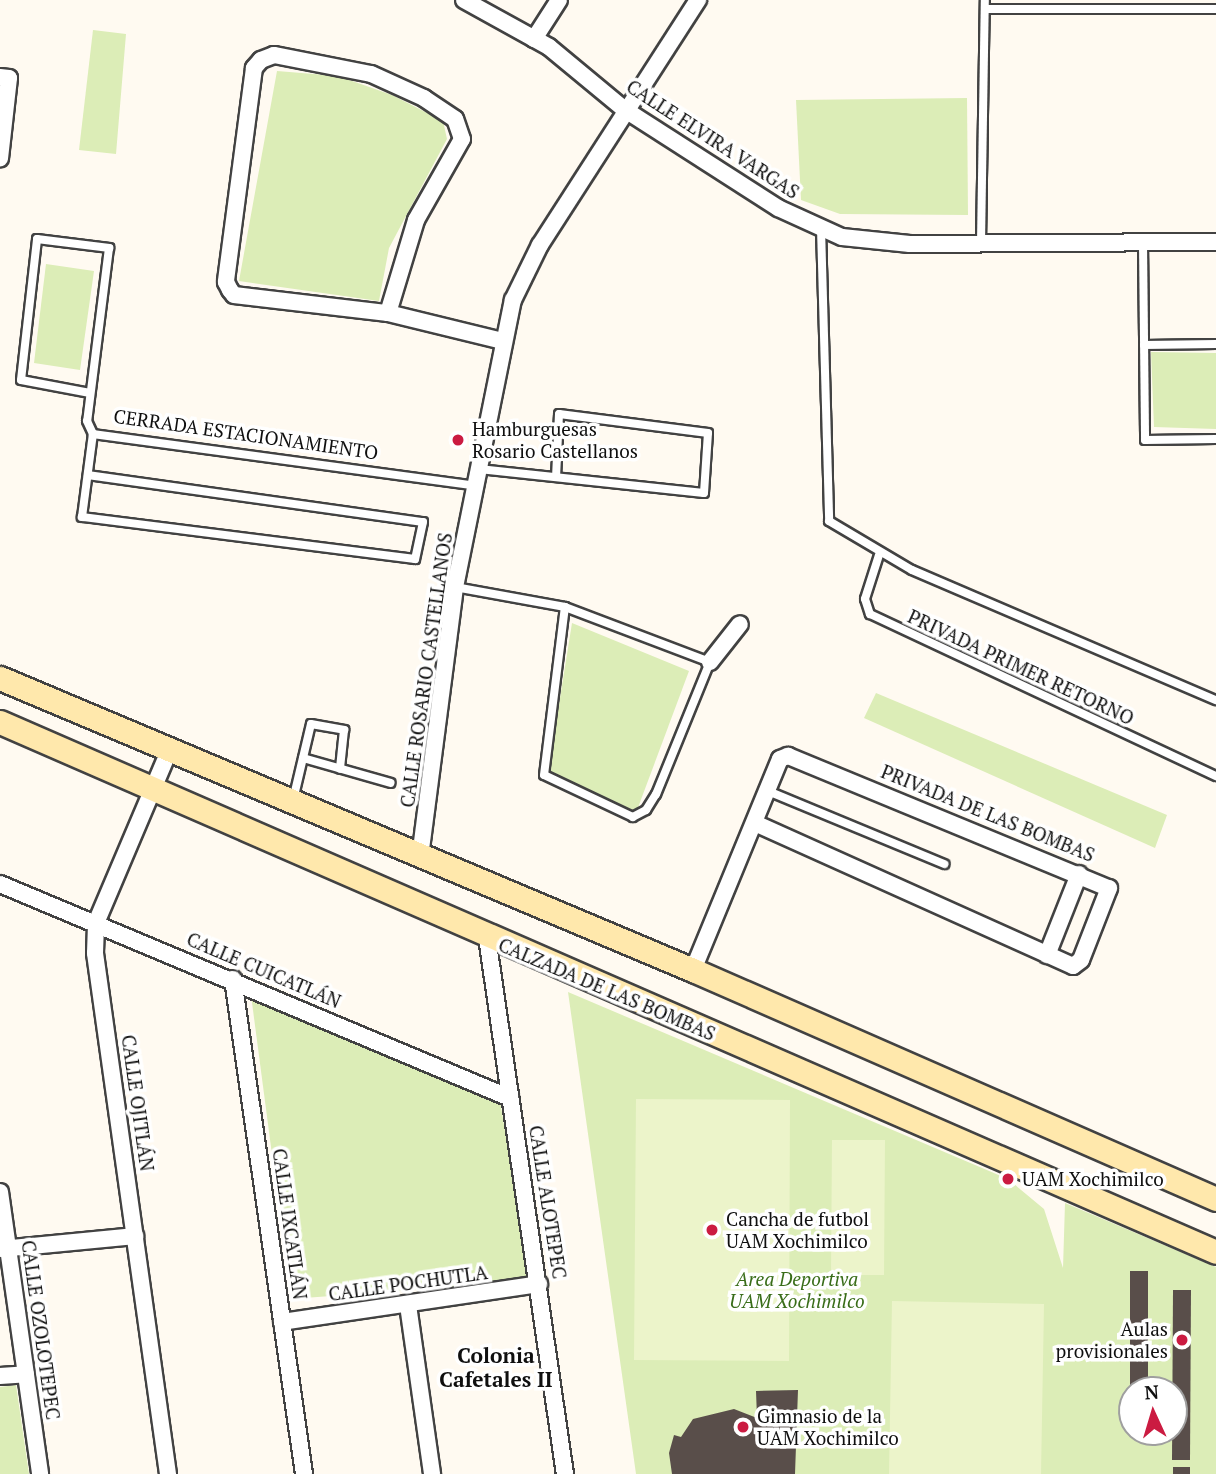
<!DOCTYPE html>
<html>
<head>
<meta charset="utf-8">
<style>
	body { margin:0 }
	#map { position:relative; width:1216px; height:1474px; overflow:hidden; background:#fffaf1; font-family:"PT Serif",serif }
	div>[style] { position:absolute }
	.green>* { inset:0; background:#dcedb7 }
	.pitch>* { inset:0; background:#ecf4ca }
	.building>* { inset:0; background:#594e4a }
	.roads { filter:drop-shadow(2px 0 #424242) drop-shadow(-2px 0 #424242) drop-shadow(0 2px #424242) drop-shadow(0 -2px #424242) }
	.service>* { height:8px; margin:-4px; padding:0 4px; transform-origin:4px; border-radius:4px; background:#fff }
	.minor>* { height:16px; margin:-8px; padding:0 8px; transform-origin:8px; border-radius:8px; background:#fff }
	.secondary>* { height:23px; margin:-11.5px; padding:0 11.5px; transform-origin:11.5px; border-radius:11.5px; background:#ffe8ac }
	.dots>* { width:19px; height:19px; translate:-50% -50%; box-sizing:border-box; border:4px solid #fff; border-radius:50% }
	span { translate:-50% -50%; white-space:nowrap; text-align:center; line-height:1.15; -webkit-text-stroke:7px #fff; paint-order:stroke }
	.street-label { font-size:19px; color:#0f0f0f }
	.poi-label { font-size:19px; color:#0f0f0f }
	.left { translate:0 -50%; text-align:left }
	.right { translate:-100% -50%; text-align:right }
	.park-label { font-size:19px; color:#396d19; font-style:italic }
	.neighbourhood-label { font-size:21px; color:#0f0f0f; font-weight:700 }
	.north { position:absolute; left:1118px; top:1376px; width:70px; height:70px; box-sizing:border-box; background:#fff; border:2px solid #9f9f9f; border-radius:50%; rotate:356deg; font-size:19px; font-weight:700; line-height:28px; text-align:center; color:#0f0f0f }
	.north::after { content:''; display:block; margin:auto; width:24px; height:32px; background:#cb1b41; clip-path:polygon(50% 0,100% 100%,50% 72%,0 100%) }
</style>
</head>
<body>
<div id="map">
	<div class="green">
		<i style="clip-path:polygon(93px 30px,126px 34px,116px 154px,79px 150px)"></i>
		<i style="clip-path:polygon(277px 71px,338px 76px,392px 95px,443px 121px,447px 139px,389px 248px,379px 301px,239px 281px)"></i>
		<i style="clip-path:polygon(967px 98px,968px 215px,840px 214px,801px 200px,796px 100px)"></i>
		<i style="clip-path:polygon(46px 264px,94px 271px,80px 370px,34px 363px)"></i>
		<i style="clip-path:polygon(1151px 352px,1216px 353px,1216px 429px,1154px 427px)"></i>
		<i style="clip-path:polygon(572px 623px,689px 671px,636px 813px,548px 773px)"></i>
		<i style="clip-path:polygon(876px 693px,1167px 815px,1155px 848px,864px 718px)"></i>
		<i style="clip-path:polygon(evenodd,568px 992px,1008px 1179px,1044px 1209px,1063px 1268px,1065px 1203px,1216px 1267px,1216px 1474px,636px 1474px,568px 992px,1132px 1390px,1174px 1390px,1174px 1432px,1132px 1432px,1132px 1390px)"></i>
		<i style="clip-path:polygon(251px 995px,500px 1101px,530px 1281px,291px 1299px)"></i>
		<i style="clip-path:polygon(16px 1385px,29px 1474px,0 1474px,0 1387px)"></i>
	</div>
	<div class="pitch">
		<i style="clip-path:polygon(636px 1099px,790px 1100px,789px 1361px,634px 1360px)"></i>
		<i style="clip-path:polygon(832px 1140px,885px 1140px,884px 1275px,831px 1275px)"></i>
		<i style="clip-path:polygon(892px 1301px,1044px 1304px,1041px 1474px,889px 1474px)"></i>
	</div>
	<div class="building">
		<i style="clip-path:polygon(1130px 1271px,1148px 1271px,1148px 1390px,1130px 1390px)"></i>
		<i style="clip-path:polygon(1173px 1290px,1191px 1290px,1190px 1460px,1172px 1460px)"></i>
		<i style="clip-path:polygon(798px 1390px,795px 1474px,672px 1474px,669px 1453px,674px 1435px,681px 1437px,693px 1419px,734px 1409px,757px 1418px,756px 1391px)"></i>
		<i style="clip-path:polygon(1173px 1467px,1190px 1467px,1190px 1474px,1173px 1474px)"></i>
	</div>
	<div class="roads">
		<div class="service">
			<i style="left:985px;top:9px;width:231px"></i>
			<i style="left:821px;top:228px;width:293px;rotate:88.4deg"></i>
			<i style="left:829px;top:521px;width:96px;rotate:30.6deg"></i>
			<i style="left:912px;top:570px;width:331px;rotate:23.2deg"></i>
			<i style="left:981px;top:243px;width:243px;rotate:-89.1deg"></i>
			<i style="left:1143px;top:243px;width:197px;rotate:89.4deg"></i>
			<i style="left:1145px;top:440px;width:71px;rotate:-0.8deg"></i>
			<i style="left:1144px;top:345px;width:72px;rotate:-0.8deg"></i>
			<i style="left:90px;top:393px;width:70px;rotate:-169.3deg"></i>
			<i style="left:21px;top:380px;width:142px;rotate:-83.5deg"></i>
			<i style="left:37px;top:239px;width:73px;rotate:7.1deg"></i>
			<i style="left:109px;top:248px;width:174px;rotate:97.2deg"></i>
			<i style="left:87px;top:421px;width:14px;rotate:65deg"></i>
			<i style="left:479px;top:469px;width:226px;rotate:6.1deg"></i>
			<i style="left:704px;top:493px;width:60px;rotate:-86.2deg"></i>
			<i style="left:708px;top:433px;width:150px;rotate:-172.7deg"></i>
			<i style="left:559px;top:414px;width:63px;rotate:92.7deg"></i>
			<i style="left:88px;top:475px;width:338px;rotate:8deg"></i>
			<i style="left:423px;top:522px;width:38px;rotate:102deg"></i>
			<i style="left:415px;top:559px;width:336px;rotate:-172.8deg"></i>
			<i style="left:82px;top:517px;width:84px;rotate:-82.5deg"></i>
			<i style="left:93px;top:434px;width:387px;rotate:7.7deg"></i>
			<i style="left:879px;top:555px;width:46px;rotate:107.7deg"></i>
			<i style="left:865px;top:599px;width:16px;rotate:72deg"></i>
			<i style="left:870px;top:614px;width:382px;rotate:25.1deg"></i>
			<i style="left:455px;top:587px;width:112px;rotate:10.3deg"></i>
			<i style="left:565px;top:607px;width:155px;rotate:20.8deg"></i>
			<i style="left:710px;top:662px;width:143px;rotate:112.2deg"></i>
			<i style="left:656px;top:794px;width:19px;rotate:122deg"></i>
			<i style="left:646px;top:810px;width:15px;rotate:152deg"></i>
			<i style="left:633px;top:817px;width:98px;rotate:-154.7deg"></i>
			<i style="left:544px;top:775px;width:169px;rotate:-82.9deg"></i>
			<i style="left:303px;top:758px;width:91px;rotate:15.9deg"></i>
			<i style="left:768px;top:791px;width:191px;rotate:22.5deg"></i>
			<i style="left:293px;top:800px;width:78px;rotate:-76.7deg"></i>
			<i style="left:311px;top:724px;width:34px;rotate:10deg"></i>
			<i style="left:344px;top:730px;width:39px;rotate:96deg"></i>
		</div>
		<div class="minor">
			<i style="left:464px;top:0;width:97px;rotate:28.9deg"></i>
			<i style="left:549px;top:47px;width:97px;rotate:39.6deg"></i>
			<i style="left:624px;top:109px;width:183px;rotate:32.7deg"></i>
			<i style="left:778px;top:208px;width:70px;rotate:24.4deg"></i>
			<i style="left:842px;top:237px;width:68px;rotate:5.9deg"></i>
			<i style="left:910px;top:244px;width:306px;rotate:-0.4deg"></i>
			<i style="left:534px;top:39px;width:46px;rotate:-57.3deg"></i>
			<i style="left:0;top:77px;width:9px;rotate:6deg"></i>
			<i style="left:9px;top:78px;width:81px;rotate:96.4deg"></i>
			<i style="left:388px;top:313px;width:97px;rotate:-73.2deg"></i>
			<i style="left:416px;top:220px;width:93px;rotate:-60.4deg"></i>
			<i style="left:462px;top:139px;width:21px;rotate:-109deg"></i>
			<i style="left:455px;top:119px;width:37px;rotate:-146deg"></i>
			<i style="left:424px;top:98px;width:58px;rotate:-155.6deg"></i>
			<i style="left:371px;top:74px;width:99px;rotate:-168.9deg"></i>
			<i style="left:274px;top:55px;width:14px;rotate:159deg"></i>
			<i style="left:261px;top:60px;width:11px;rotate:131deg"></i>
			<i style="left:254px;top:68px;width:216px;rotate:97.5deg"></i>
			<i style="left:226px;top:282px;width:9px;rotate:63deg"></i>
			<i style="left:230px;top:290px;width:6px;rotate:51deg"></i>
			<i style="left:234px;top:295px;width:155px;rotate:6.7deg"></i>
			<i style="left:388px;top:313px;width:118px;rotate:13.7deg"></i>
			<i style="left:710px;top:662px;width:48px;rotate:-51.7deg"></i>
			<i style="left:420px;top:857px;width:272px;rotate:-82.6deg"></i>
			<i style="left:455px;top:587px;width:293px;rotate:-78.6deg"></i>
			<i style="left:513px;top:300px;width:61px;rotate:-63.9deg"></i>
			<i style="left:540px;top:245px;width:292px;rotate:-57.2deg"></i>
			<i style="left:0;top:884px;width:553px;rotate:22.76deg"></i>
			<i style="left:487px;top:937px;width:543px;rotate:81.74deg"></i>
			<i style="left:1047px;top:955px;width:87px;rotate:-68.4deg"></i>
			<i style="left:693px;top:970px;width:228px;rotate:-67.6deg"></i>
			<i style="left:780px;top:759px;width:9px;rotate:-21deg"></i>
			<i style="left:788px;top:756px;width:347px;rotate:22.4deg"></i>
			<i style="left:1109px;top:888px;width:77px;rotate:111.3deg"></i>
			<i style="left:1081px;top:960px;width:10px;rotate:143deg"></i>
			<i style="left:1073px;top:966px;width:349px;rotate:-155.8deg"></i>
			<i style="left:233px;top:979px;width:500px;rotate:81.84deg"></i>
			<i style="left:0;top:1192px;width:285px;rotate:81.9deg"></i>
			<i style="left:0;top:1249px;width:136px;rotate:-5.5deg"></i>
			<i style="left:408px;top:1305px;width:171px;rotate:81.9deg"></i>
			<i style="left:282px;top:1322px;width:260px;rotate:-8.4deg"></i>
			<i style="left:0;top:1376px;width:26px;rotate:-4deg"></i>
			<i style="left:168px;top:1474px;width:526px;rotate:-97.98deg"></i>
			<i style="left:95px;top:953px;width:30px;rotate:-88deg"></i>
			<i style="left:96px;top:923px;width:187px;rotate:-67deg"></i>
		</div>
		<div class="secondary">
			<i style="left:0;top:678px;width:752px;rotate:22.85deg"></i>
			<i style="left:693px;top:970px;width:571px;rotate:23.65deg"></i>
			<i style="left:0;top:722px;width:1326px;rotate:23.55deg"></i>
		</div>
	</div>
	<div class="dots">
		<i style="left:458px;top:440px;background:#cb1b41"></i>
		<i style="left:1008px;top:1179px;background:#cb1b41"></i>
		<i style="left:712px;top:1230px;background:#cb1b41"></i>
		<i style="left:1182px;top:1340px;background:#cb1b41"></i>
		<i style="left:743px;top:1427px;background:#cb1b41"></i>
	</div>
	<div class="street-label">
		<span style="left:713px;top:139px;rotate:33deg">CALLE ELVIRA VARGAS</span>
		<span style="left:246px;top:434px;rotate:8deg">CERRADA ESTACIONAMIENTO</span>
		<span style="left:1021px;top:667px;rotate:25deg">PRIVADA PRIMER RETORNO</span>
		<span style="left:426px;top:670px;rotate:-82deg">CALLE ROSARIO CASTELLANOS</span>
		<span style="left:988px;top:813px;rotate:22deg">PRIVADA DE LAS BOMBAS</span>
		<span style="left:264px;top:970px;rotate:23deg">CALLE CUICATLÁN</span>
		<span style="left:607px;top:989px;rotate:23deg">CALZADA DE LAS BOMBAS</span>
		<span style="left:138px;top:1103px;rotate:82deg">CALLE OJITLÁN</span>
		<span style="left:548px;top:1202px;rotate:81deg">CALLE ALOTEPEC</span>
		<span style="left:290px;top:1224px;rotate:82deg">CALLE IXCATLÁN</span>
		<span style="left:408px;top:1283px;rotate:-8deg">CALLE POCHUTLA</span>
		<span style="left:41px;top:1330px;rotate:82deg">CALLE OZOLOTEPEC</span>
	</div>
	<div class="poi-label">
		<span class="left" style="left:472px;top:440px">Hamburguesas<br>Rosario Castellanos</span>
		<span class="left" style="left:1022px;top:1179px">UAM Xochimilco</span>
		<span class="left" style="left:726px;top:1230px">Cancha de futbol<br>UAM Xochimilco</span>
		<span class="right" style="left:1168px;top:1340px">Aulas<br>provisionales</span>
		<span class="left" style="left:757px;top:1427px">Gimnasio de la<br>UAM Xochimilco</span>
	</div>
	<div class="park-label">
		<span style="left:797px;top:1290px">Area Deportiva<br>UAM Xochimilco</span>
	</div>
	<div class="neighbourhood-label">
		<span style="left:496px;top:1367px">Colonia<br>Cafetales II</span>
	</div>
	<div class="north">N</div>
</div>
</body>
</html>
